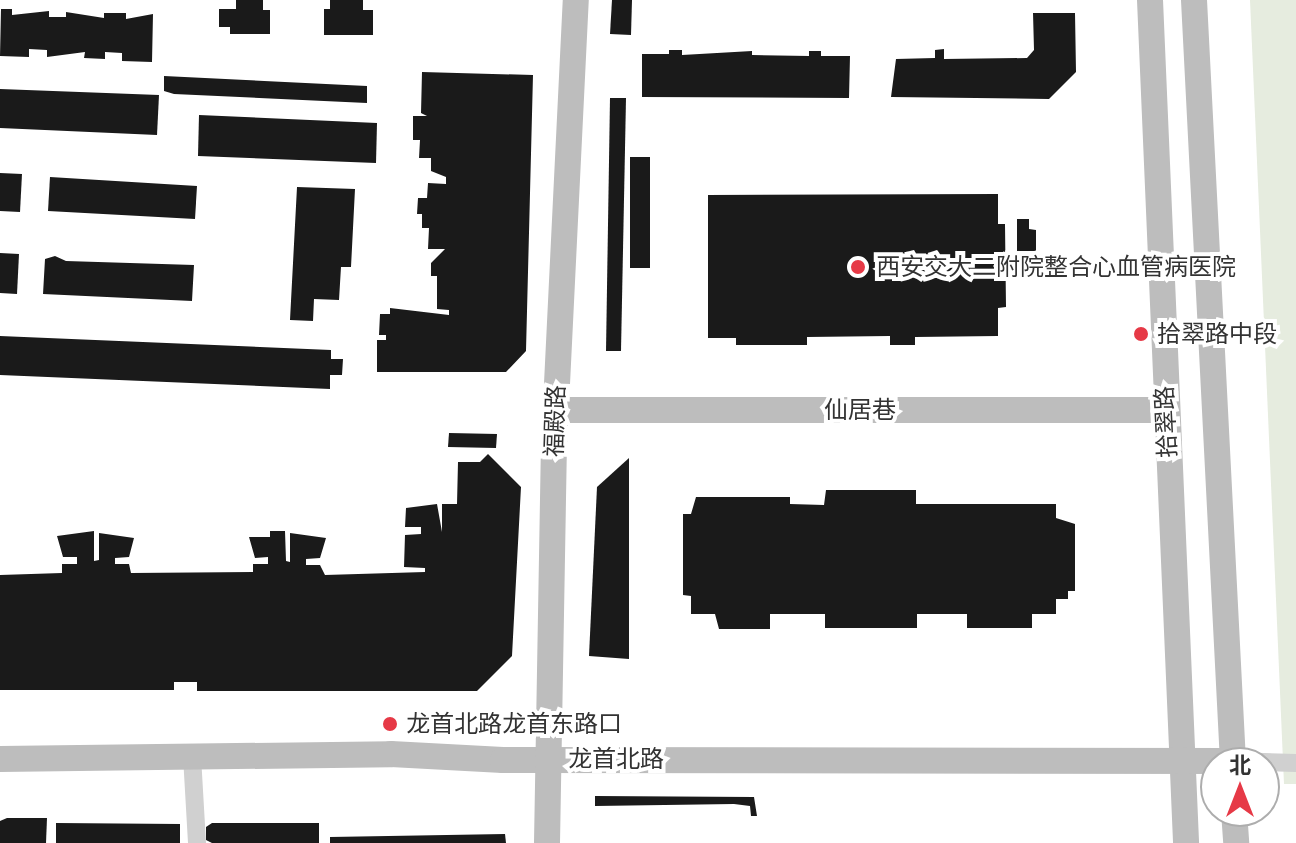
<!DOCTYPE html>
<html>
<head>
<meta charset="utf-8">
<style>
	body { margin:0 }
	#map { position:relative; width:1296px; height:843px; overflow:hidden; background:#fff; font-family:"Titillium Web","Noto Sans SC",sans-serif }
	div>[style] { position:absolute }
	.green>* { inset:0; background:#e6ecdf }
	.building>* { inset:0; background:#1a1a1a }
	.street>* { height:18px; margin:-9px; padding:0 9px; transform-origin:9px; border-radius:9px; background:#d0d0d0 }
	.secondary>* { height:26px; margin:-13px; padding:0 13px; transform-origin:13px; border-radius:13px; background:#bdbdbd }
	.dots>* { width:22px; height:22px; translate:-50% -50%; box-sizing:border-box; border:4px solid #fff; border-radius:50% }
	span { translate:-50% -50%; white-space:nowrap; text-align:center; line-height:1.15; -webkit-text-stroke:8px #fff; paint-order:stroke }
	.poi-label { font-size:24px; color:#333 }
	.left { translate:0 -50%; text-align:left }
	.street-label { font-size:24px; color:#333 }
	.north { position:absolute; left:1200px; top:747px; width:80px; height:80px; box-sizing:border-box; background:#fff; border:2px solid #adadad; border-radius:50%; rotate:0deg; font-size:22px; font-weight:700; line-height:32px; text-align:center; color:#333 }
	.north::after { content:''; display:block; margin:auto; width:28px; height:36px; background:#e63946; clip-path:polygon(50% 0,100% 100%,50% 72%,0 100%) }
</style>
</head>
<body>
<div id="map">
	<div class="green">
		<i style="clip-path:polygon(1250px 0,1296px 0,1296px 784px,1284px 784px)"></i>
	</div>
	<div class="building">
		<i style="clip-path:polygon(236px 0,263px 0,263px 10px,270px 10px,270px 34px,230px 34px,230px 27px,219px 27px,219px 9px,236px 9px)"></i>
		<i style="clip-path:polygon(330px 0,363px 0,363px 10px,373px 10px,373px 35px,324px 35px,324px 9px,330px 9px)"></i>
		<i style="clip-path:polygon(612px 0,632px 0,631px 35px,610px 34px)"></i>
		<i style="clip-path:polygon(1px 9px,12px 9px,12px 15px,49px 11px,49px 17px,66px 17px,66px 12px,104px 18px,104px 13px,126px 13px,126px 19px,153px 14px,152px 62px,122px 61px,122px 53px,105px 52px,105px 59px,84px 58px,85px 52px,47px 57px,47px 50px,29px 49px,29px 57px,0 56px)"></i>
		<i style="clip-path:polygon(1033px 13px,1075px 13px,1076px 72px,1049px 99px,891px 97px,896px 59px,935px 58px,935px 50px,944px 49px,944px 59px,1027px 58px,1034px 50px)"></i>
		<i style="clip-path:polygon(669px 50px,682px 50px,682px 55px,752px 51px,752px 55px,809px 56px,809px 51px,821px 51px,821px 56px,850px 56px,849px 98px,642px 97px,642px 54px,669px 54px)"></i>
		<i style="clip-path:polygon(422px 72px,533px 75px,526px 351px,506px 372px,377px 372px,377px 340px,386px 340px,386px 335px,379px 335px,380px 314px,390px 314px,390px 308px,449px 315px,449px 310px,437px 309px,437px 276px,431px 276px,431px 263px,445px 249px,428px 249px,429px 228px,422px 228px,422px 214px,417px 214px,418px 198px,427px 198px,428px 183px,446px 184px,446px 177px,431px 171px,431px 158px,419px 158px,420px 140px,413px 140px,413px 116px,427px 116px,421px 113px)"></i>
		<i style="clip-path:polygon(164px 76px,367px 86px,367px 103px,174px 94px,164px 91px)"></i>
		<i style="clip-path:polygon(0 89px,159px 95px,157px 135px,0 128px)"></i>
		<i style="clip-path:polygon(610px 98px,626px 98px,621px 351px,606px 351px)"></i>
		<i style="clip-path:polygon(199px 115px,377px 123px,376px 163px,198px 156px)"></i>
		<i style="clip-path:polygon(630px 157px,650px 157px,650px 268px,630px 268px)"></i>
		<i style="clip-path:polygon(0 173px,22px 174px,20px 212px,0 211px)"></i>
		<i style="clip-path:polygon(50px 177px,197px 186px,195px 219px,48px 211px)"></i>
		<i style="clip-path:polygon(297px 187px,355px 189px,351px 267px,341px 267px,339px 300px,314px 299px,313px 321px,290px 320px)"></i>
		<i style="clip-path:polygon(998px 194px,998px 224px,1005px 224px,1006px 307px,998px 308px,998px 336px,915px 337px,915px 345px,890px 345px,890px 336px,807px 337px,807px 345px,736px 345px,736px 338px,708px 338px,708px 195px)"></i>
		<i style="clip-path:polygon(1017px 219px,1029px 219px,1029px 229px,1036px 230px,1036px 251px,1017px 251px)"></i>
		<i style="clip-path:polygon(0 253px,19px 254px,17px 294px,0 293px)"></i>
		<i style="clip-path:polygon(55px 256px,66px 261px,194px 265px,192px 301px,43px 294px,45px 259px)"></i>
		<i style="clip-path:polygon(1016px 256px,1036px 256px,1036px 275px,1017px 276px)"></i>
		<i style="clip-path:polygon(0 336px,331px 350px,331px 359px,343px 359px,342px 375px,330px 375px,330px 389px,0 375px)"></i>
		<i style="clip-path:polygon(449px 433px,497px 434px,496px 448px,448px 447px)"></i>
		<i style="clip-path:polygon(488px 454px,521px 487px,512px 656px,477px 691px,197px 691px,197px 682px,174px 682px,174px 690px,0 690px,0 575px,62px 573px,62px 564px,77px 564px,77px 557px,63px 557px,57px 536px,94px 531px,94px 561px,99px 560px,99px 533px,134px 538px,129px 557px,115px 558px,115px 564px,129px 564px,131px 573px,253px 572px,253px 564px,268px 564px,268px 557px,255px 558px,249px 537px,270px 537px,270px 531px,285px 531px,286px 561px,290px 562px,290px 533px,326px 538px,320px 558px,306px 559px,306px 565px,320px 565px,325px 575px,425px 572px,425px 568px,404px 567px,405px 535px,421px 534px,421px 527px,405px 527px,406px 508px,437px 504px,442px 532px,442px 504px,457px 504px,458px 462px,480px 462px)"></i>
		<i style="clip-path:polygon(629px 458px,629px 659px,589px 656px,597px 487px)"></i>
		<i style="clip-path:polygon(826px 490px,916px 490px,916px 504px,1056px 504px,1056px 518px,1075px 524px,1075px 591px,1068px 591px,1068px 599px,1056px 599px,1056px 614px,1032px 614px,1032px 628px,967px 628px,967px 614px,917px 614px,917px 628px,825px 628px,825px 614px,770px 614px,770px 629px,719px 629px,715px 614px,691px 614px,691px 596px,683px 595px,683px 514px,691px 514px,696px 497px,790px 497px,790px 504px,824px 505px)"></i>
		<i style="clip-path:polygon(595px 796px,754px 797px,757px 816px,751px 816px,750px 806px,734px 804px,595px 806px)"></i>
		<i style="clip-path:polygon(7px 818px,47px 818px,46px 843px,0 843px,0 821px)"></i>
		<i style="clip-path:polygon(56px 823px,180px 824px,180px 843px,56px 843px)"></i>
		<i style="clip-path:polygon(212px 823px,319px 823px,319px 843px,212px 843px,206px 840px,206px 827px)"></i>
		<i style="clip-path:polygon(505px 834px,506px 843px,330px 843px,330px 837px)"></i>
	</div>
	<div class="street">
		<i style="left:192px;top:756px;width:87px;rotate:86.7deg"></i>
		<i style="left:1233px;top:761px;width:63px;rotate:1.8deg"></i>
	</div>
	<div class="secondary">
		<i style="left:1150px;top:0;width:844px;rotate:87.55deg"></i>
		<i style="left:1194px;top:0;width:764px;rotate:87.07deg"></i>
		<i style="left:555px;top:410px;width:610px"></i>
		<i style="left:0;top:759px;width:391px;rotate:-0.7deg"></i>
		<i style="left:391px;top:754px;width:112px;rotate:3.1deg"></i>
		<i style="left:503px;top:760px;width:730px;rotate:0.08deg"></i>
		<i style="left:1234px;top:811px;width:32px;rotate:86deg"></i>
		<i style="left:547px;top:843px;width:398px;rotate:-89deg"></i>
		<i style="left:554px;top:445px;width:446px;rotate:-87.2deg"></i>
	</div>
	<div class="dots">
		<i style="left:858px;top:267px;background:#e63946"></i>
		<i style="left:1141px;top:334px;background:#e63946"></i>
		<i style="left:390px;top:724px;background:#e63946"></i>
	</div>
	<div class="poi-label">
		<span class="left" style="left:876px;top:267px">西安交大二附院整合心血管病医院</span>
		<span class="left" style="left:1157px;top:334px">拾翠路中段</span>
		<span class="left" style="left:406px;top:724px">龙首北路龙首东路口</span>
	</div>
	<div class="street-label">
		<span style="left:860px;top:410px">仙居巷</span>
		<span style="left:555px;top:421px;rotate:-88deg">福殿路</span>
		<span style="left:1166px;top:422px;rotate:-93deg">拾翠路</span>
		<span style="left:616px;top:759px">龙首北路</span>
	</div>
	<div class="north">北</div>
</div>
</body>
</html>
